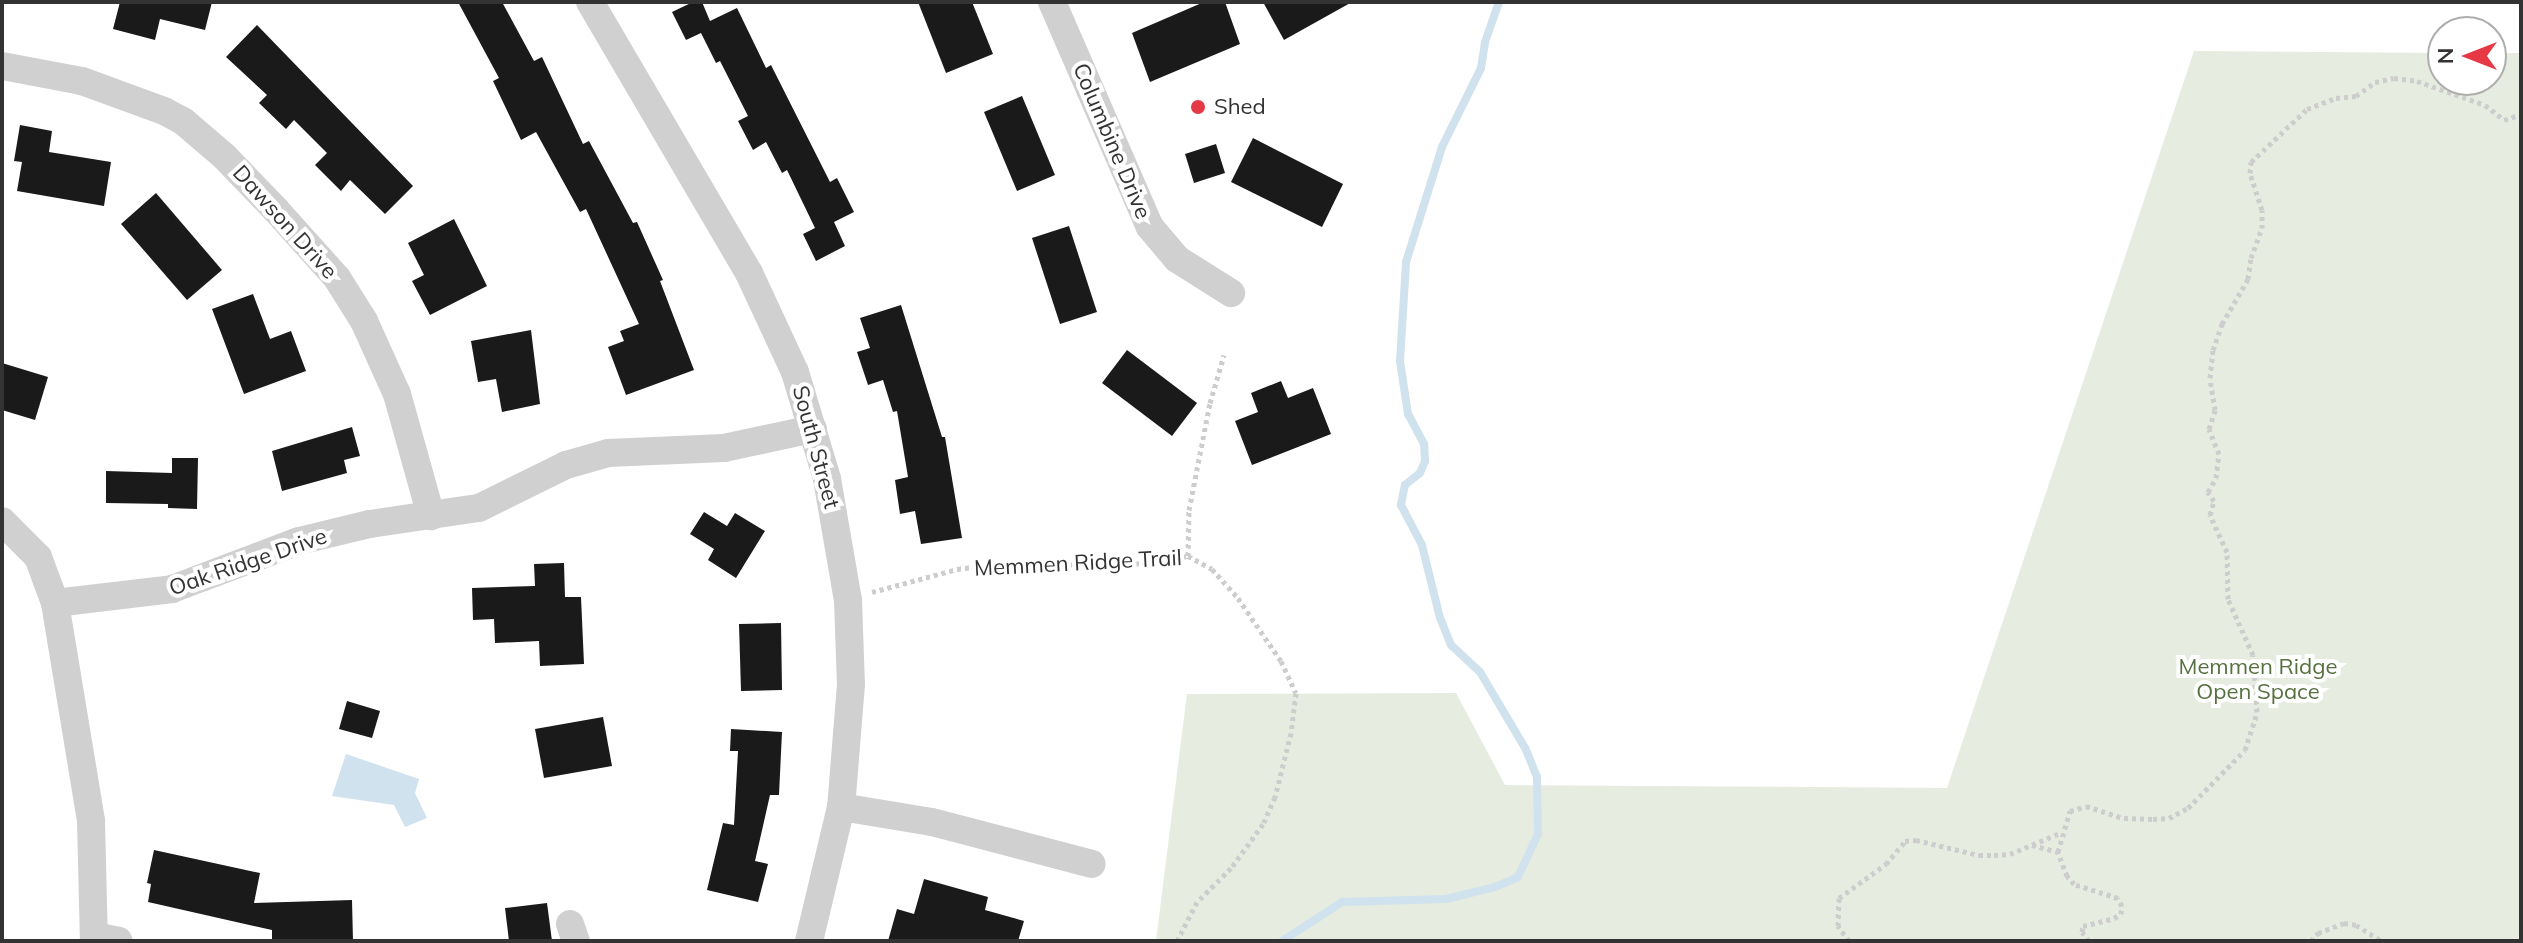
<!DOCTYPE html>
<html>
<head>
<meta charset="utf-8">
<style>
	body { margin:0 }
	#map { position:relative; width:2523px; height:943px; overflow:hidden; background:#fff; font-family:Mulish,sans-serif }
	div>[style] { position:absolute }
	.green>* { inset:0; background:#e6ecdf }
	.water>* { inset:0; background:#cfe2ee }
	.stream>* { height:8px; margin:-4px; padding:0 4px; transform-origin:4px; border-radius:4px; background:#cfe2ee }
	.building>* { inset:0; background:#1a1a1a }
	.path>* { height:5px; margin-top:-2.5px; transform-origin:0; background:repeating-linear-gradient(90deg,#cdcdcd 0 4px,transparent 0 8px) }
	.minor>* { height:28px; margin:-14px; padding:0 14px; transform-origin:14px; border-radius:14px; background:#d0d0d0 }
	.dots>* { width:22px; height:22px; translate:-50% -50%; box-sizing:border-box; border:4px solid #fff; border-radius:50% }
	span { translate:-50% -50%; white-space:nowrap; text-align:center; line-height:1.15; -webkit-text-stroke:8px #fff; paint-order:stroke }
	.poi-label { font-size:22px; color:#333 }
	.left { translate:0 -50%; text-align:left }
	.street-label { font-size:22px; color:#333 }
	.park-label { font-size:22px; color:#56703f }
	.frame { position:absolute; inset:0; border:4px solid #333; pointer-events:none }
	.north { position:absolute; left:2427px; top:16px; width:80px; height:80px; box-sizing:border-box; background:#fff; border:2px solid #adadad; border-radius:50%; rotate:270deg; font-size:22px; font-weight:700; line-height:32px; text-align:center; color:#333 }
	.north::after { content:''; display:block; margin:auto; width:28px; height:36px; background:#e63946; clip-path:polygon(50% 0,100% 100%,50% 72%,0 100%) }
</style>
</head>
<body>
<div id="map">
	<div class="green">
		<i style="clip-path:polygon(2194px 51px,2443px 53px,2443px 80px,2491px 80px,2491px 53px,2521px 53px,2521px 941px,1156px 941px,1187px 694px,1456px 693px,1505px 785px,1947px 788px)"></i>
	</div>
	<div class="water">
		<i style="clip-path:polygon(346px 754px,419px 779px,415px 793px,427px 818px,405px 827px,394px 805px,332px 796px)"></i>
	</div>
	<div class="stream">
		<i style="left:1282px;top:941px;width:72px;rotate:-33deg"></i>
		<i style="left:1342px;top:902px;width:104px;rotate:-1.7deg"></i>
		<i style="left:1446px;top:899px;width:50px;rotate:-13.8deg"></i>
		<i style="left:1495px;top:887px;width:25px;rotate:-23deg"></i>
		<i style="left:1518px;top:877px;width:47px;rotate:-65.1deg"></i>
		<i style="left:1538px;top:834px;width:57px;rotate:-91deg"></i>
		<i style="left:1537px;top:777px;width:31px;rotate:-112deg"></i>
		<i style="left:1525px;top:748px;width:88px;rotate:-120.6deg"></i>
		<i style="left:1480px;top:672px;width:40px;rotate:-137deg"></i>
		<i style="left:1451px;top:645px;width:29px;rotate:-112deg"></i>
		<i style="left:1440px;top:618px;width:75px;rotate:-103.9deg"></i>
		<i style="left:1422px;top:545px;width:45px;rotate:-117.7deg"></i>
		<i style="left:1401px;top:505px;width:20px;rotate:-79deg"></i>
		<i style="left:1405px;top:485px;width:19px;rotate:-39deg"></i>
		<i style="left:1420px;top:473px;width:13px;rotate:-67deg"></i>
		<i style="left:1425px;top:461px;width:17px;rotate:-93deg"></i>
		<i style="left:1424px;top:444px;width:34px;rotate:-118deg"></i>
		<i style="left:1408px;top:414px;width:54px;rotate:-98.6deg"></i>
		<i style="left:1400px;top:361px;width:99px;rotate:-86.5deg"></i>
		<i style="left:1406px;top:262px;width:121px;rotate:-72.6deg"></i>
		<i style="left:1442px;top:147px;width:88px;rotate:-63.7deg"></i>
		<i style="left:1481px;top:68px;width:26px;rotate:-81deg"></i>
		<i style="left:1485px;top:42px;width:42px;rotate:-70.7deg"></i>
	</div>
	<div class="building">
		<i style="clip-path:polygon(120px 2px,212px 2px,205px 30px,160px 19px,155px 40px,113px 29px)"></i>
		<i style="clip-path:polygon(458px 2px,502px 2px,534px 61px,542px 57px,583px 144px,589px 141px,633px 223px,637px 222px,663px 280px,660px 281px,694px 370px,626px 395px,608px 347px,624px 341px,620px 331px,639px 324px,586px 209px,580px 212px,536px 132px,521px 140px,493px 81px,499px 78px)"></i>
		<i style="clip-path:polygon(693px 2px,702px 2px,710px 21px,737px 8px,766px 68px,771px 65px,830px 182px,837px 178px,854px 212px,834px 222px,845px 246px,816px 261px,803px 234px,815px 228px,787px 170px,782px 173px,766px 142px,753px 150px,738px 121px,748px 116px,720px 61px,716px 63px,701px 33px,686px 40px,672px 12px)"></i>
		<i style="clip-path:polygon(918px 2px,972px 2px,993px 54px,946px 73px)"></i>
		<i style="clip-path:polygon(1204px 2px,1225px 2px,1240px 44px,1150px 82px,1132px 33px)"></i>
		<i style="clip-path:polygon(1263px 2px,1352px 2px,1284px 40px)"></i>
		<i style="clip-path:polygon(257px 25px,413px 186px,385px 214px,350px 180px,341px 191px,315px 165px,327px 153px,294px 120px,286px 129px,259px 103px,267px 95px,226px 57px)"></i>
		<i style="clip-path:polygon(1022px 96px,1055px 175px,1017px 191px,984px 112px)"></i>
		<i style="clip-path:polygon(20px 125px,52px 131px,49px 152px,111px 162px,104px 206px,17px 191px,22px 162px,14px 161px)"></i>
		<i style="clip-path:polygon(1253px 138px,1343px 184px,1322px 227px,1231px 182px)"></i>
		<i style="clip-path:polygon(1216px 144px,1225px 173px,1194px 183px,1185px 154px)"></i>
		<i style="clip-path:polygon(156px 193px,222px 270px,187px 300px,121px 224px)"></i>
		<i style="clip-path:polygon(454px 219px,487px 286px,430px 315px,412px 281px,424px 275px,408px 243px)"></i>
		<i style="clip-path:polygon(1069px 226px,1097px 312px,1060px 324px,1032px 238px)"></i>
		<i style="clip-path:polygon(253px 294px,270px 339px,291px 331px,306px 371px,244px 394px,212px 309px)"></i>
		<i style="clip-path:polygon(901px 305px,942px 437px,945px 437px,962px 538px,921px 544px,915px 511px,900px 514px,895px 480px,908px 477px,897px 411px,893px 412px,883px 380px,868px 385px,857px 352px,870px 348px,860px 318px)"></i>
		<i style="clip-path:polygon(531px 330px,540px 404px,502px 412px,496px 379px,478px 382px,471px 341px)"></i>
		<i style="clip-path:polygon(1127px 350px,1197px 403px,1172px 436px,1102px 383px)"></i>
		<i style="clip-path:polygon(2px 363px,48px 377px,35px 420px,2px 410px)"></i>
		<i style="clip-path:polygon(1281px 381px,1288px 398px,1313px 388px,1331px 434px,1252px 465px,1235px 421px,1258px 412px,1251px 393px)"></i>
		<i style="clip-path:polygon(352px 427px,360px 456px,344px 460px,347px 473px,282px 491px,272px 451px)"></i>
		<i style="clip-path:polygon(172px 458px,198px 458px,197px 509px,168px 508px,168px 504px,106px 503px,106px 471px,172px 473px)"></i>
		<i style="clip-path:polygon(704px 512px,727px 526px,735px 513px,765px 531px,736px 578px,708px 560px,714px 549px,690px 534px)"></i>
		<i style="clip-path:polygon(564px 563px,565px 597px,581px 597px,584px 664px,540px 666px,539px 641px,495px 643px,494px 619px,473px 620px,472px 588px,535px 586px,534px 564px)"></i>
		<i style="clip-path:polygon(781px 623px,782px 690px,741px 691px,739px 624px)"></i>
		<i style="clip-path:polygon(347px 701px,380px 711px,372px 738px,339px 729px)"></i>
		<i style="clip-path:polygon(603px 717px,612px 766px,544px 778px,535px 729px)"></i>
		<i style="clip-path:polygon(731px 729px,782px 732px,779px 795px,770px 795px,755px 861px,768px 864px,758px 902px,707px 890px,723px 823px,734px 825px,738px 751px,730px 751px)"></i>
		<i style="clip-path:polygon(154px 850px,260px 873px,254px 903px,352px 900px,353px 941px,272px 939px,272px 930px,148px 902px,151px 884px,147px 883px)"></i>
		<i style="clip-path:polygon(924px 879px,988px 897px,985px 910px,1024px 921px,1018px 941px,888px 941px,897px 909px,914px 914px)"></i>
		<i style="clip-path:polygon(547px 903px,552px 941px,509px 941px,505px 908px)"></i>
	</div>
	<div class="path">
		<i style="left:1188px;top:556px;width:46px;rotate:-88.8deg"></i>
		<i style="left:1189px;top:510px;width:109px;rotate:-78.9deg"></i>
		<i style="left:1210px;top:403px;width:50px;rotate:-73.7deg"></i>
		<i style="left:872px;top:592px;width:88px;rotate:-15.1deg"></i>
		<i style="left:957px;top:569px;width:40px;rotate:-7.1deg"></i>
		<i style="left:997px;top:564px;width:130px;rotate:0.4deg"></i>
		<i style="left:1127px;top:565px;width:62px;rotate:-8.4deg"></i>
		<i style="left:1188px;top:556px;width:27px;rotate:28deg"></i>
		<i style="left:1212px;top:569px;width:39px;rotate:48deg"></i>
		<i style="left:1238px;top:598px;width:76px;rotate:55.7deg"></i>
		<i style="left:1281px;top:661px;width:35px;rotate:65deg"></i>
		<i style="left:1296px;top:693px;width:40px;rotate:97.1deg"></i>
		<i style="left:1291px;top:733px;width:66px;rotate:104deg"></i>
		<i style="left:1275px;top:797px;width:30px;rotate:114deg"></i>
		<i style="left:1263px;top:824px;width:54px;rotate:126deg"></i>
		<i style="left:1231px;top:868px;width:48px;rotate:135deg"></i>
		<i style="left:1197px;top:902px;width:44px;rotate:117.1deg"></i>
		<i style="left:2032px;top:845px;width:27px;rotate:15deg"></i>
		<i style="left:1849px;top:941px;width:19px;rotate:-126deg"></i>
		<i style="left:1838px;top:926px;width:28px;rotate:-88deg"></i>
		<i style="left:1839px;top:898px;width:58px;rotate:-35.9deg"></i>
		<i style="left:1886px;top:864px;width:30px;rotate:-50deg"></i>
		<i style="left:1905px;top:841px;width:11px;rotate:-5deg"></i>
		<i style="left:1916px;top:840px;width:65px;rotate:13.4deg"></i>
		<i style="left:1979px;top:855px;width:15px"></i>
		<i style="left:1994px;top:855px;width:16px;rotate:-4deg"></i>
		<i style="left:2010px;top:854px;width:54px;rotate:-22.8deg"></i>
		<i style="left:2089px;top:941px;width:11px;rotate:-128deg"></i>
		<i style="left:2082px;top:932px;width:6px;rotate:-81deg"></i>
		<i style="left:2083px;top:926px;width:32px;rotate:-14deg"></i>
		<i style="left:2114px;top:918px;width:8px;rotate:-30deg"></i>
		<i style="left:2121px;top:914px;width:8px;rotate:-83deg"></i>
		<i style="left:2122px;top:906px;width:9px;rotate:-117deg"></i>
		<i style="left:2118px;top:898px;width:46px;rotate:-162.3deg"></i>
		<i style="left:2074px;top:884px;width:11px;rotate:-131deg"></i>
		<i style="left:2067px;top:876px;width:26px;rotate:-111deg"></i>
		<i style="left:2058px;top:852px;width:43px;rotate:-73.7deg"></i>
		<i style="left:2070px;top:811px;width:17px;rotate:-17deg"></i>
		<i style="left:2086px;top:806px;width:40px;rotate:18deg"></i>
		<i style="left:2124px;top:818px;width:29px;rotate:2deg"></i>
		<i style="left:2153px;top:819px;width:16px;rotate:-4deg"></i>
		<i style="left:2169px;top:818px;width:21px;rotate:-28deg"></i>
		<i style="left:2188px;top:808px;width:81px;rotate:-45.5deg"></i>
		<i style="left:2245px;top:750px;width:40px;rotate:-72deg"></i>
		<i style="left:2257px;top:712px;width:57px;rotate:-94deg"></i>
		<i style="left:2253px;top:655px;width:61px;rotate:-114.1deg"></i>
		<i style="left:2228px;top:599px;width:47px;rotate:-91.2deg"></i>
		<i style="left:2227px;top:552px;width:41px;rotate:-114.7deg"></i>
		<i style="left:2210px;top:515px;width:15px;rotate:-74deg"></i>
		<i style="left:2214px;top:501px;width:11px;rotate:-124deg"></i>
		<i style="left:2208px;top:492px;width:16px;rotate:-60deg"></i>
		<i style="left:2216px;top:478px;width:24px;rotate:-83deg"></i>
		<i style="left:2219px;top:454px;width:27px;rotate:-112deg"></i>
		<i style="left:2209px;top:429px;width:20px;rotate:-72deg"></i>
		<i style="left:2215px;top:410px;width:32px;rotate:-99deg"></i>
		<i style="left:2210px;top:378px;width:28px;rotate:-84deg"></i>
		<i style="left:2213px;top:350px;width:28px;rotate:-71deg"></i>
		<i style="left:2222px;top:324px;width:52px;rotate:-60deg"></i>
		<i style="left:2248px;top:279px;width:21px;rotate:-82deg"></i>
		<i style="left:2251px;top:258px;width:32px;rotate:-70deg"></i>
		<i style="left:2262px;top:228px;width:18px;rotate:-90deg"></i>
		<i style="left:2262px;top:210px;width:39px;rotate:-108deg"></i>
		<i style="left:2250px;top:173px;width:11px;rotate:-85deg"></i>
		<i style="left:2251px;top:162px;width:77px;rotate:-43.4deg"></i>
		<i style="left:2307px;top:109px;width:31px;rotate:-21deg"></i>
		<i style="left:2336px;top:98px;width:20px;rotate:-6deg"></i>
		<i style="left:2356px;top:96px;width:24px;rotate:-36deg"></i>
		<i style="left:2375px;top:82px;width:19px;rotate:-12deg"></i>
		<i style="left:2394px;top:78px;width:23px;rotate:7deg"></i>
		<i style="left:2417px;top:81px;width:72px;rotate:19.4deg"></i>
		<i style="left:2485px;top:105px;width:24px;rotate:38deg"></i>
		<i style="left:2504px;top:120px;width:18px;rotate:-19deg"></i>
		<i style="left:2311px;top:941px;width:11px;rotate:-49deg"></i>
		<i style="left:2318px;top:933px;width:28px;rotate:-21deg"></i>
		<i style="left:2344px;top:923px;width:12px;rotate:9deg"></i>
		<i style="left:2356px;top:925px;width:31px;rotate:32deg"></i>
		<i style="left:2446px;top:941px;width:35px"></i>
	</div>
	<div class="minor">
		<i style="left:590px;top:2px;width:314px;rotate:59.6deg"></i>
		<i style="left:749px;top:273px;width:109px;rotate:65.1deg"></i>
		<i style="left:795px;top:372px;width:112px;rotate:73.3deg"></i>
		<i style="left:827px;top:479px;width:123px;rotate:80.2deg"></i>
		<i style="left:848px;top:600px;width:84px;rotate:88deg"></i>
		<i style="left:851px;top:684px;width:123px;rotate:94.6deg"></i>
		<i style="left:841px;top:807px;width:138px;rotate:103.4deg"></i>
		<i style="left:1052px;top:2px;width:245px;rotate:66.5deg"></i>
		<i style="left:1150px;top:227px;width:42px;rotate:49.8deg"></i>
		<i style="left:1177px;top:259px;width:64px;rotate:32.2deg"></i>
		<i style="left:2px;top:66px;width:81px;rotate:10.6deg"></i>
		<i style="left:82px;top:81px;width:87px;rotate:20.1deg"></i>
		<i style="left:164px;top:111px;width:21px;rotate:28deg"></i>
		<i style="left:183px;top:121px;width:54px;rotate:40.5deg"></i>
		<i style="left:224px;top:156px;width:75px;rotate:46.1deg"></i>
		<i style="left:276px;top:210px;width:91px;rotate:48.1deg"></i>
		<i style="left:337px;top:278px;width:51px;rotate:57.9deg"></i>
		<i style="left:364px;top:321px;width:80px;rotate:65.7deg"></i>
		<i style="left:397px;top:394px;width:127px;rotate:74.4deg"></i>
		<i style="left:2px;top:521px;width:51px;rotate:45deg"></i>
		<i style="left:38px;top:557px;width:49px;rotate:69.7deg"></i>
		<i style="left:55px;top:603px;width:221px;rotate:80.6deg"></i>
		<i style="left:91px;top:821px;width:120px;rotate:88.6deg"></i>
		<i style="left:55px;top:603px;width:118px;rotate:-6.8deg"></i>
		<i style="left:172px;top:589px;width:136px;rotate:-20.7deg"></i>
		<i style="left:299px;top:541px;width:73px;rotate:-13.5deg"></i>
		<i style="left:370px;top:524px;width:110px;rotate:-8.4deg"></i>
		<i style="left:479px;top:508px;width:97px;rotate:-26.3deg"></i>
		<i style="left:566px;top:465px;width:44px;rotate:-15.9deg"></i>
		<i style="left:608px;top:453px;width:116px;rotate:-2.5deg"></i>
		<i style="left:724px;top:448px;width:91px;rotate:-12.1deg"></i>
		<i style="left:841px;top:807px;width:92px;rotate:9.4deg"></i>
		<i style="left:932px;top:822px;width:165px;rotate:14.7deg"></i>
		<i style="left:570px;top:924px;width:18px;rotate:71deg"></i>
		<i style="left:94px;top:936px;width:25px;rotate:11deg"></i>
	</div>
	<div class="dots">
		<i style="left:1198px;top:107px;background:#e63946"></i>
	</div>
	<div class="poi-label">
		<span class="left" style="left:1214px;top:107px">Shed</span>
	</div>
	<div class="street-label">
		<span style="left:1112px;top:141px;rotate:67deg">Columbine Drive</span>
		<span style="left:285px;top:222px;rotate:48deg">Dawson Drive</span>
		<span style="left:816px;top:447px;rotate:75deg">South Street</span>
		<span style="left:248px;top:562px;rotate:-19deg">Oak Ridge Drive</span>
		<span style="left:1078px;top:563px;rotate:-3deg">Memmen Ridge Trail</span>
	</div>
	<div class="park-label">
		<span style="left:2258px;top:679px">Memmen Ridge<br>Open Space</span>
	</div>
	<div class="frame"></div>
	<div class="north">N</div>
</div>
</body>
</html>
